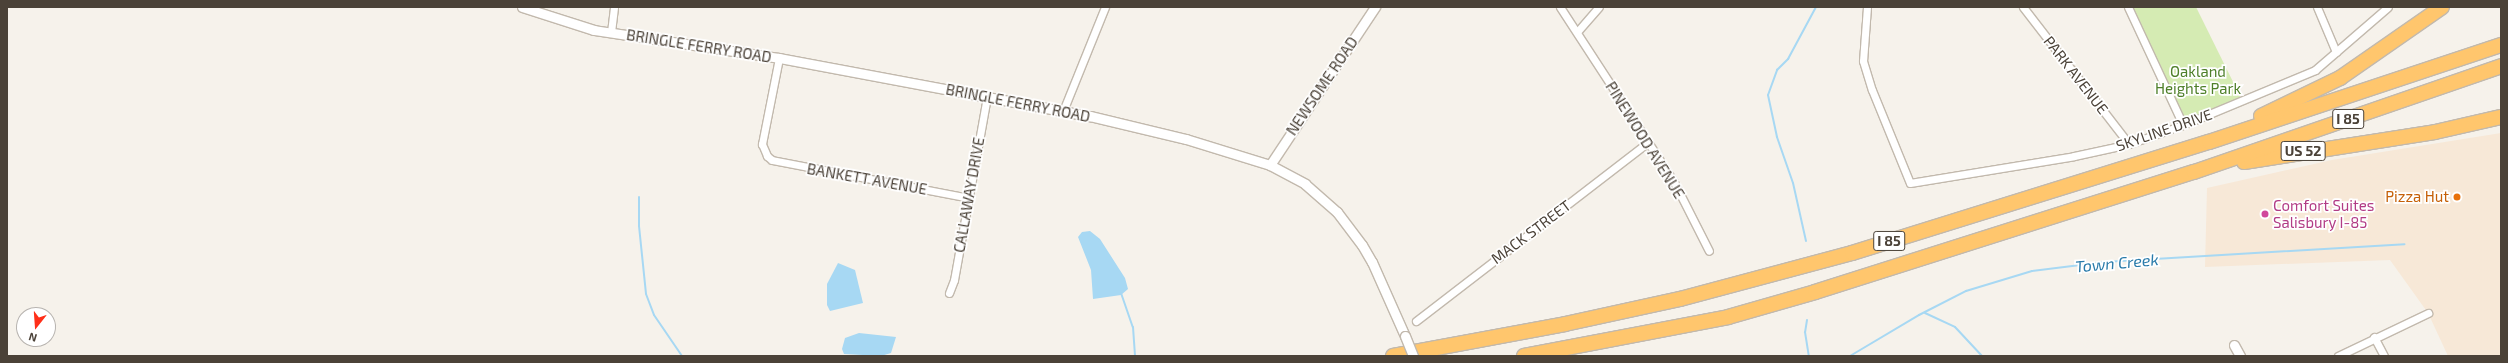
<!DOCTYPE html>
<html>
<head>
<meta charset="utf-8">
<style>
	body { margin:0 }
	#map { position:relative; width:2508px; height:363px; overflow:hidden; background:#f6f2eb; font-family:"Exo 2",sans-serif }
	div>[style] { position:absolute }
	.commercial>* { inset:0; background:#f7e8d7 }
	.green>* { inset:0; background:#d5ebb3 }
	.water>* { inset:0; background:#a7d8f3 }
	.stream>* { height:2px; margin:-1px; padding:0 1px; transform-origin:1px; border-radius:1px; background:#a7d8f3 }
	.roads { filter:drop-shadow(1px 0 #c2b9ad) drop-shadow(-1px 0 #c2b9ad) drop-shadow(0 1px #c2b9ad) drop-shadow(0 -1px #c2b9ad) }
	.minor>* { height:7px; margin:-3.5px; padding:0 3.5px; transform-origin:3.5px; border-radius:3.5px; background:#fff }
	.tertiary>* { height:9px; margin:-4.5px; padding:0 4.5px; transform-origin:4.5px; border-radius:4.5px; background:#fff }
	.motorway>* { height:14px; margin:-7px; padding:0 7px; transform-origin:7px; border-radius:7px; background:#ffc66d }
	.bridges { filter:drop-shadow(1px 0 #c2b9ad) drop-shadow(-1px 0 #c2b9ad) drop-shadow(0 1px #c2b9ad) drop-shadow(0 -1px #c2b9ad) }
	.tertiary-bridge>* { height:9px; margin:-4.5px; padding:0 4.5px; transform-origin:4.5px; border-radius:4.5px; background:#fff }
	.dots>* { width:11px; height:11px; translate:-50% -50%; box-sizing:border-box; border:2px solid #fff; border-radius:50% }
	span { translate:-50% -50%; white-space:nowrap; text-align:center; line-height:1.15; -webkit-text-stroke:3.5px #fff; paint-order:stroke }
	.shield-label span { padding:1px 3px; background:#fff; border:1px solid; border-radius:3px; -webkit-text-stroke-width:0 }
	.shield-label { font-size:14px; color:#4b4238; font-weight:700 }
	.street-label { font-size:15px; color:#4b4238 }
	.park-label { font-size:15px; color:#4e7f29 }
	.food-label { font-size:15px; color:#c56008 }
	.right { translate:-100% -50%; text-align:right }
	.hotel-label { font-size:15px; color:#b23c85 }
	.left { translate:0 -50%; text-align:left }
	.water-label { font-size:16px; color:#2a7baa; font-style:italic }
	.frame { position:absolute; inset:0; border:8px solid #4b4238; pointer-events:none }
	.north { position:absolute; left:16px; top:307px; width:40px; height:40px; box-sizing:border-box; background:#fff; border:1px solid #b7b3af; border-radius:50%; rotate:197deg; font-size:11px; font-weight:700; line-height:16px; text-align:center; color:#4b4238 }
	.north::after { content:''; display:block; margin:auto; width:14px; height:18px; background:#ff2f19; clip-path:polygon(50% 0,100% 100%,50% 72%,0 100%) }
</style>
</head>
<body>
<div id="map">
	<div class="commercial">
		<i style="clip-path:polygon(2501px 133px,2501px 356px,2448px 356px,2428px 313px,2390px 260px,2205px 267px,2207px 188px,2332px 160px)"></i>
	</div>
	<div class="green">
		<i style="clip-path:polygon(2131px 7px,2196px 7px,2241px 98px,2184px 120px)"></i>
	</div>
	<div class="water">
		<i style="clip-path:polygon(1090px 231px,1100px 239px,1125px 278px,1128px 289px,1121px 295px,1093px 299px,1091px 270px,1078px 237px,1082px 232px)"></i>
		<i style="clip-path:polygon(838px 263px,855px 270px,863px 303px,830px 311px,827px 305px,827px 284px)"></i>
		<i style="clip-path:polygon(859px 333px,896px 337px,891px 353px,881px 356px,844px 354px,842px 349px,845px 338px)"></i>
	</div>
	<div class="stream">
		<i style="left:639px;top:197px;width:29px;rotate:90deg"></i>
		<i style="left:639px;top:226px;width:68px;rotate:84.1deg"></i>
		<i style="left:646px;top:294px;width:22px;rotate:69deg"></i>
		<i style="left:654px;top:315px;width:50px;rotate:55.7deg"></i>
		<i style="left:1806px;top:241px;width:59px;rotate:-102.6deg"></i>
		<i style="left:1793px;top:183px;width:49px;rotate:-109.2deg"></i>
		<i style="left:1777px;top:137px;width:43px;rotate:-102.1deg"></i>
		<i style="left:1768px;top:95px;width:27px;rotate:-70deg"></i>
		<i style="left:1777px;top:70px;width:16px;rotate:-45deg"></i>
		<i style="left:1788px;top:59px;width:59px;rotate:-61.7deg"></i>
		<i style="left:1121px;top:293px;width:36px;rotate:71deg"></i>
		<i style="left:1133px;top:327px;width:29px;rotate:86deg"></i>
		<i style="left:1925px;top:313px;width:33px;rotate:25deg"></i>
		<i style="left:1955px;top:327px;width:40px;rotate:47deg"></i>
		<i style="left:1807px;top:320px;width:12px;rotate:99deg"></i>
		<i style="left:1805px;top:332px;width:24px;rotate:81deg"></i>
		<i style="left:1850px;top:356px;width:80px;rotate:-30.7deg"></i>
		<i style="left:1919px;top:315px;width:53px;rotate:-27.1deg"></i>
		<i style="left:1966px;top:291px;width:69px;rotate:-16.9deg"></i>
		<i style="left:2032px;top:271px;width:73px;rotate:-7.1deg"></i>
		<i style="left:2104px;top:262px;width:301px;rotate:-3.4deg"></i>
	</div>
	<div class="roads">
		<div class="minor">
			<i style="left:1560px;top:7px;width:209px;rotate:56.9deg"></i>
			<i style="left:1674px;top:182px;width:77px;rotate:63.1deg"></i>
			<i style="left:1867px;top:7px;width:54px;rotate:94.2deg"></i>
			<i style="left:1863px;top:61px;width:30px;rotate:73deg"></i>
			<i style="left:1872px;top:90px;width:100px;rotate:67.8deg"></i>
			<i style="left:1910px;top:183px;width:166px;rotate:-9.3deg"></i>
			<i style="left:2074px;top:156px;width:56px;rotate:-12.3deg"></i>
			<i style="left:2129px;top:144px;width:57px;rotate:-19.4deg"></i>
			<i style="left:2183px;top:125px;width:143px;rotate:-22.6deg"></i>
			<i style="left:2315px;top:70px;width:96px;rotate:-40.8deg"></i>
			<i style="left:2023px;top:7px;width:173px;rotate:52.3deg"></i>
			<i style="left:2128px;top:7px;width:130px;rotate:65deg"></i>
			<i style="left:2317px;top:7px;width:49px;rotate:67.1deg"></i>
			<i style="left:611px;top:32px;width:25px;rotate:-83deg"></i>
			<i style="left:1577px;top:32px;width:33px;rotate:-49deg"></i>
			<i style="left:779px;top:58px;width:88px;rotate:101.2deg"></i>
			<i style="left:762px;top:144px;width:13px;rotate:67deg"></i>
			<i style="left:767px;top:156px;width:6px;rotate:39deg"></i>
			<i style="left:772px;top:160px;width:201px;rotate:10.9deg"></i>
			<i style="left:1063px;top:111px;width:112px;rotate:-68deg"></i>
			<i style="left:949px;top:293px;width:14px;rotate:-69deg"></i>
			<i style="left:954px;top:280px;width:186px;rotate:-79.8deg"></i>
			<i style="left:1416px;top:321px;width:292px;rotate:-37.6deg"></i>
			<i style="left:2374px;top:337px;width:21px;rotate:62deg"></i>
			<i style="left:2338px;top:356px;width:100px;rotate:-25.5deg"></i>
		</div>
		<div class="tertiary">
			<i style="left:522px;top:7px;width:76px;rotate:17.7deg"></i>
			<i style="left:594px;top:30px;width:187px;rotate:8.6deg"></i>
			<i style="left:779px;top:58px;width:316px;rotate:10.6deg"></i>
			<i style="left:1090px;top:116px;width:99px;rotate:13.5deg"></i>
			<i style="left:1186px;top:139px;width:88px;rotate:17.2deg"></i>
			<i style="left:1270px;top:165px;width:40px;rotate:28deg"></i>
			<i style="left:1305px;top:184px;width:43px;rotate:41.2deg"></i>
			<i style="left:1337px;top:212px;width:41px;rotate:52.9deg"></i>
			<i style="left:1362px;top:245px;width:20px;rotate:60deg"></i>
			<i style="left:1372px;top:262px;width:81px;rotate:66deg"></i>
			<i style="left:1270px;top:165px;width:190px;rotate:-56.4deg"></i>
			<i style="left:2234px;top:345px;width:13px;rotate:61deg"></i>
		</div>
		<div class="motorway">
			<i style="left:2261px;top:116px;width:88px;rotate:-25.7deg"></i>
			<i style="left:2340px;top:78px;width:124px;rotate:-34.8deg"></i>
			<i style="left:2244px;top:162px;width:193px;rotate:-8.9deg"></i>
			<i style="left:2435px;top:132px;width:68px;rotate:-12.8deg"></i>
			<i style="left:1393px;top:356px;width:175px;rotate:-10.5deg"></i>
			<i style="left:1565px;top:324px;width:118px;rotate:-12.3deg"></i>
			<i style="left:1680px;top:299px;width:178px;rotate:-15deg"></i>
			<i style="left:1852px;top:253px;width:374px;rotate:-17.3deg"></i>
			<i style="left:2209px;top:142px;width:308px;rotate:-18.4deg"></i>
			<i style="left:1524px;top:356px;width:208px;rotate:-10.8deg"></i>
			<i style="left:1728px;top:317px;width:91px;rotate:-16deg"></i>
			<i style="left:1815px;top:292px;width:398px;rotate:-17.6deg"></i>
			<i style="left:2194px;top:172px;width:325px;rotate:-19deg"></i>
		</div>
	</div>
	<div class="bridges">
		<div class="tertiary-bridge">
			<i style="left:1405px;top:336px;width:22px;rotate:68deg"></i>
		</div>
	</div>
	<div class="dots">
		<i style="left:2457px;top:197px;background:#e8710a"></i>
		<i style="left:2265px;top:214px;background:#d1479c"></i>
	</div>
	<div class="shield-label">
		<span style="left:2348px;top:119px">I 85</span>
		<span style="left:2303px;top:151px">US 52</span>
		<span style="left:1889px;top:241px">I 85</span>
	</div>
	<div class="street-label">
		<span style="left:699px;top:46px;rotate:9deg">BRINGLE FERRY ROAD</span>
		<span style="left:2076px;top:75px;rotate:52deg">PARK AVENUE</span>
		<span style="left:1322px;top:86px;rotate:-56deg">NEWSOME ROAD</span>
		<span style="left:1018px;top:103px;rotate:11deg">BRINGLE FERRY ROAD</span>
		<span style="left:2164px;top:130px;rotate:-19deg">SKYLINE DRIVE</span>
		<span style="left:1645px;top:140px;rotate:58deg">PINEWOOD AVENUE</span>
		<span style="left:867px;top:179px;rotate:10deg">BANKETT AVENUE</span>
		<span style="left:969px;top:195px;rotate:-80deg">CALLAWAY DRIVE</span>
		<span style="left:1531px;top:232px;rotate:-37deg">MACK STREET</span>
	</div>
	<div class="park-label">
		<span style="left:2198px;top:80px">Oakland<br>Heights Park</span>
	</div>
	<div class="food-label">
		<span class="right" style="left:2449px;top:197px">Pizza Hut</span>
	</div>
	<div class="hotel-label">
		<span class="left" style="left:2273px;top:214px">Comfort Suites<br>Salisbury I-85</span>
	</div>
	<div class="water-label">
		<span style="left:2117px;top:263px;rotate:-5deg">Town Creek</span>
	</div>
	<div class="frame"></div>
	<div class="north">N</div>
</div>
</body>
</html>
